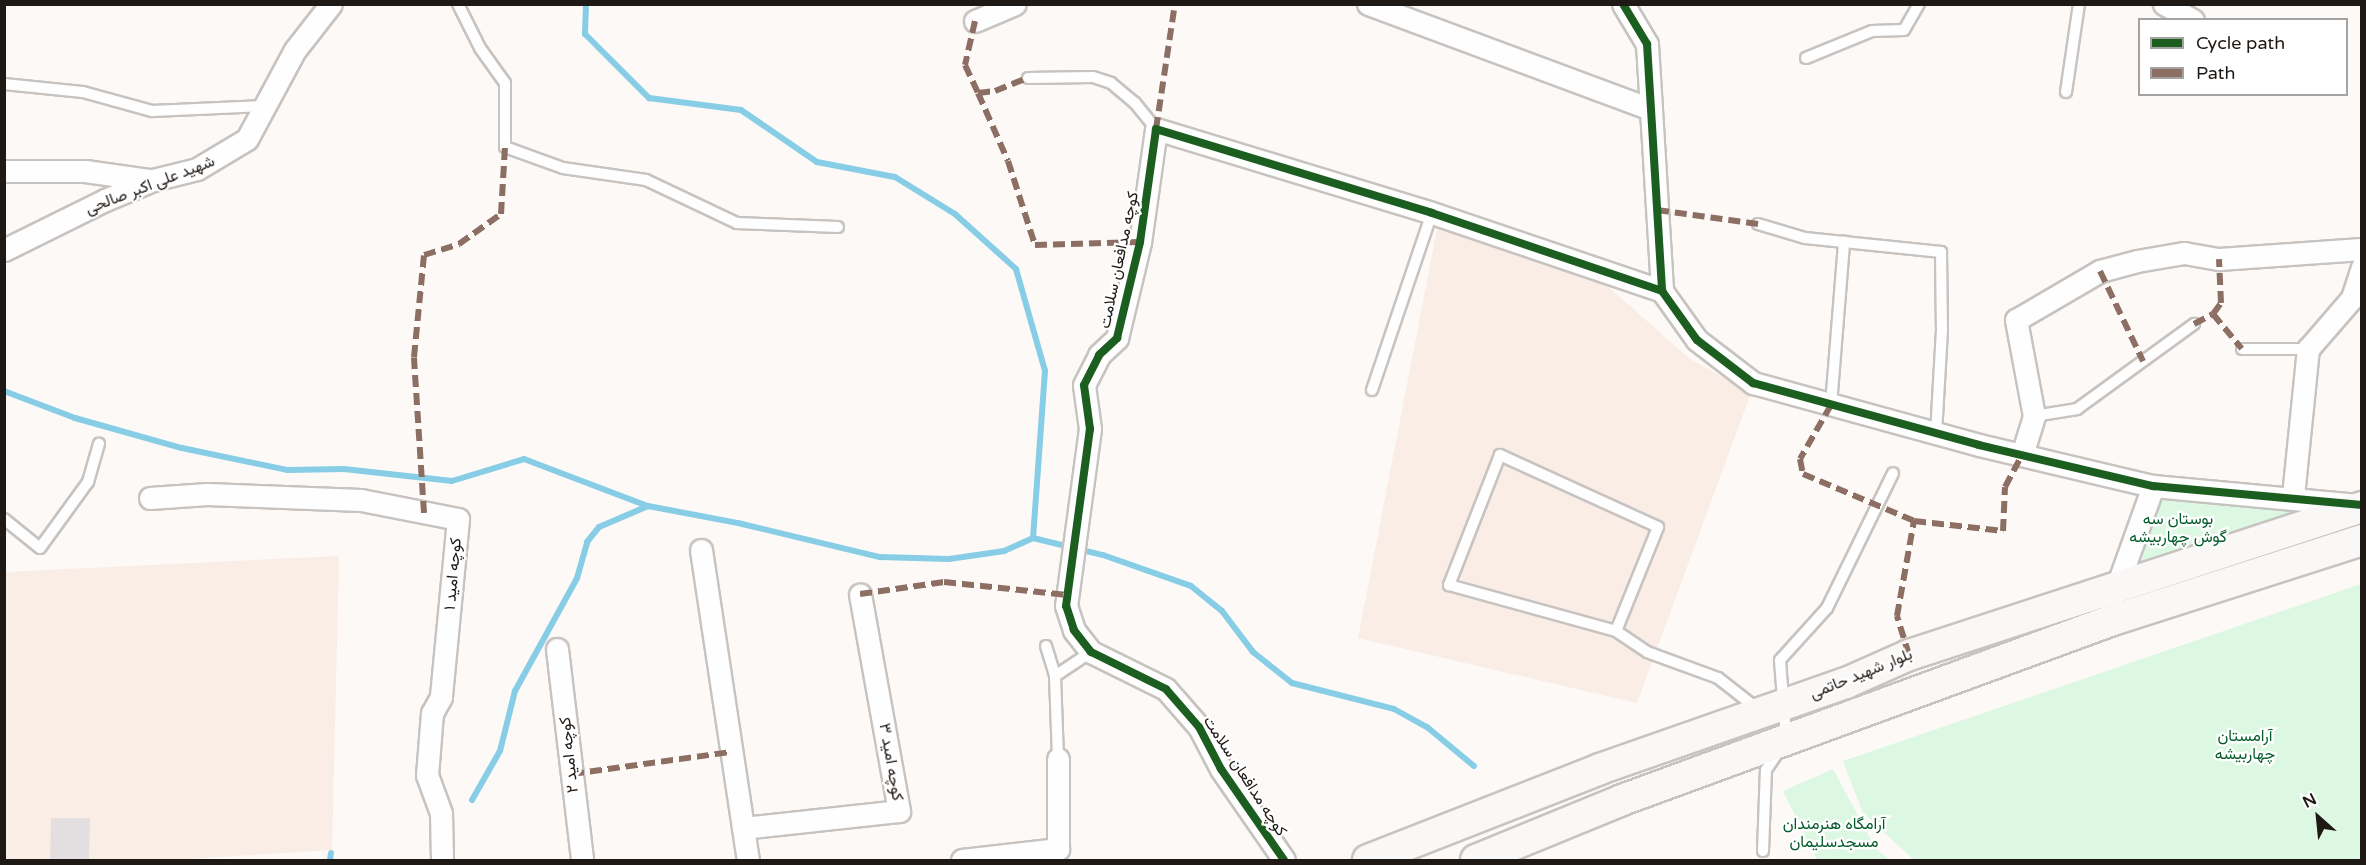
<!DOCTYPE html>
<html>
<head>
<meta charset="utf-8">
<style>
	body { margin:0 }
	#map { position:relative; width:2366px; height:865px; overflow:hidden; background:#fcf9f7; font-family:"Varela Round",Vazirmatn,sans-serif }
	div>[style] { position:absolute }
	.built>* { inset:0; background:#f9ede6 }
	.green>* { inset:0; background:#ddf8e2 }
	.stream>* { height:6px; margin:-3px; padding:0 3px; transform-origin:3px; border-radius:3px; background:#87cde6 }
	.building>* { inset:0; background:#e3dfe1 }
	.roads { filter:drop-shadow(2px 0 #c7c3c0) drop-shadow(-2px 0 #c7c3c0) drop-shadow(0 2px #c7c3c0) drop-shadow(0 -2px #c7c3c0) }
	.service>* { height:10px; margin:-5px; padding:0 5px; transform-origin:5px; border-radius:5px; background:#fffefe }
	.minor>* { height:21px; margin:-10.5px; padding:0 10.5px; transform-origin:10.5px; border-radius:10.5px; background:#fffefe }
	.secondary>* { height:30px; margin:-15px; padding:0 15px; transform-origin:15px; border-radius:15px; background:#faf8f6 }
	.quiet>* { height:6px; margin-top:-3px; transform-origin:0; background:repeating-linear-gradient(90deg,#8d6e63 0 12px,transparent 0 18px) }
	.cycleway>* { height:8px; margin:-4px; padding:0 4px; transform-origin:4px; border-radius:4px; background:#1b5e20 }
	span { translate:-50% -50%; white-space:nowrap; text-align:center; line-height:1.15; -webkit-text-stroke:4.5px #fff; paint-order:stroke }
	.street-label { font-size:16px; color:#1f1915 }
	.park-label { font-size:16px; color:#035b2a }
	.frame { position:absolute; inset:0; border:6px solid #1f1915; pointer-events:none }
	.legend { position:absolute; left:2138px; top:18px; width:210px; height:78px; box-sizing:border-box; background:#fff; border:2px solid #a5a3a1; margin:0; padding:8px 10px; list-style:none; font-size:18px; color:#1f1915 }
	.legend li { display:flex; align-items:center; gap:12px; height:30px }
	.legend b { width:30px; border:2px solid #a5a3a1 }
	.north { position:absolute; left:2288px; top:787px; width:60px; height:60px; -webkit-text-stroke:4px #fff; paint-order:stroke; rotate:333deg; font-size:16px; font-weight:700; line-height:24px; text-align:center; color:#1f1915 }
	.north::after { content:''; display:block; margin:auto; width:21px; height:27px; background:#1f1915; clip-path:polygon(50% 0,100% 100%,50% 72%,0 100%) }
</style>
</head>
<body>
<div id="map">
	<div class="built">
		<i style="clip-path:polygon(1437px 229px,1597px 277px,1690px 359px,1751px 393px,1637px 703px,1358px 638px)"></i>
		<i style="clip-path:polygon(339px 556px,332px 850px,174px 860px,5px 860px,5px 572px)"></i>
	</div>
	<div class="green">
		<i style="clip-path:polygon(2157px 500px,2312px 507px,2312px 514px,2140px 569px)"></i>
		<i style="clip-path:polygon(2361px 584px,2361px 860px,1914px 860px,1863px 813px,1843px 761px)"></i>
		<i style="clip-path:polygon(1833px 769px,1875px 847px,1889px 860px,1817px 860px,1783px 791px)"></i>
	</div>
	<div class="stream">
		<i style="left:586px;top:4px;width:30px;rotate:92deg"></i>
		<i style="left:585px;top:34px;width:91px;rotate:45deg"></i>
		<i style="left:649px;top:98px;width:93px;rotate:7.4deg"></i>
		<i style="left:741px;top:110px;width:92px;rotate:34.4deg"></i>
		<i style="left:817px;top:162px;width:79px;rotate:10.9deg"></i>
		<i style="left:895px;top:177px;width:70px;rotate:31.7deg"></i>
		<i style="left:955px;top:214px;width:82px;rotate:42deg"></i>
		<i style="left:1016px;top:269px;width:106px;rotate:74.1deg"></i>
		<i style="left:1045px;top:371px;width:167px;rotate:94.1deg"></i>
		<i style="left:4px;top:391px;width:76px;rotate:20.8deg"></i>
		<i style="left:75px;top:418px;width:111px;rotate:15.7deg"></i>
		<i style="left:182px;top:448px;width:107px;rotate:11.8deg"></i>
		<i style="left:287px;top:470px;width:57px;rotate:-1deg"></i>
		<i style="left:344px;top:469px;width:109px;rotate:6.3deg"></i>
		<i style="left:452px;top:481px;width:75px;rotate:-17deg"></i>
		<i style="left:524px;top:459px;width:133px;rotate:20.8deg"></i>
		<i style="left:648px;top:506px;width:92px;rotate:10.7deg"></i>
		<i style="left:738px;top:523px;width:146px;rotate:13.5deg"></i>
		<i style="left:880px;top:557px;width:69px;rotate:1.7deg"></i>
		<i style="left:949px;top:559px;width:56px;rotate:-8.3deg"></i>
		<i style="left:1004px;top:551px;width:32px;rotate:-24deg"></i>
		<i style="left:1033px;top:538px;width:72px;rotate:13.7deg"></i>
		<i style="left:1103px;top:555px;width:93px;rotate:19.4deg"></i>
		<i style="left:1191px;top:586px;width:40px;rotate:39deg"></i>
		<i style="left:1222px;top:611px;width:51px;rotate:52.9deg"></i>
		<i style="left:1253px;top:652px;width:50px;rotate:38.5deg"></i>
		<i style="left:1292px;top:683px;width:105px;rotate:14.3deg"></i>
		<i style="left:1394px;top:709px;width:38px;rotate:29deg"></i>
		<i style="left:1427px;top:727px;width:61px;rotate:39.7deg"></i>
		<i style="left:472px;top:800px;width:56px;rotate:-60.3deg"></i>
		<i style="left:500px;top:751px;width:62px;rotate:-76deg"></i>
		<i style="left:515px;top:691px;width:129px;rotate:-61.2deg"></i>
		<i style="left:577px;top:578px;width:37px;rotate:-74deg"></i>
		<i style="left:587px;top:542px;width:19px;rotate:-51deg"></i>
		<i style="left:599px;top:527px;width:53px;rotate:-23.2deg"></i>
		<i style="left:330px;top:860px;width:7px;rotate:-82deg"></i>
	</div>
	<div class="building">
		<i style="clip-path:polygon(51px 818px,90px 818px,89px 861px,50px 861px)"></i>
	</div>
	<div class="roads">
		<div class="service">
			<i style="left:458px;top:4px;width:49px;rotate:63.4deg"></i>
			<i style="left:480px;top:48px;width:43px;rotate:54.5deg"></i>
			<i style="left:505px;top:83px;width:64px;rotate:90deg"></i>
			<i style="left:505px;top:147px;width:62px;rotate:19.9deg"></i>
			<i style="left:563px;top:168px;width:84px;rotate:8.2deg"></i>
			<i style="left:646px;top:180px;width:101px;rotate:25.3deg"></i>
			<i style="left:737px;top:223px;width:101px;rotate:2.3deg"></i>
			<i style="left:1806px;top:58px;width:71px;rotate:-22.2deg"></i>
			<i style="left:1872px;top:31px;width:32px;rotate:-2deg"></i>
			<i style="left:1904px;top:30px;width:30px;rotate:-60deg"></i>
			<i style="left:1028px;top:78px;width:65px;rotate:-0.9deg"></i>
			<i style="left:1093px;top:77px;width:19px;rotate:18deg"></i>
			<i style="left:1111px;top:83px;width:31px;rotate:40deg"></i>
			<i style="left:1135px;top:103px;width:33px;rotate:51deg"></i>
			<i style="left:4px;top:84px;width:79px;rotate:5.8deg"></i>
			<i style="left:83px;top:92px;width:72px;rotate:15.4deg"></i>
			<i style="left:152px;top:111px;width:113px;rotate:-2.5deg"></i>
			<i style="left:2066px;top:92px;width:89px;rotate:-81.6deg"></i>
			<i style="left:1758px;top:224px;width:49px;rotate:16.6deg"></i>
			<i style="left:1805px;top:238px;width:137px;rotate:5.9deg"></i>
			<i style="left:1941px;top:252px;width:78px;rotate:89.3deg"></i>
			<i style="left:1942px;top:330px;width:103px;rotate:93.3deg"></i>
			<i style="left:2242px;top:349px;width:66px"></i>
			<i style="left:1372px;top:390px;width:187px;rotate:-71.3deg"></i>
			<i style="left:1831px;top:405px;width:164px;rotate:-85.4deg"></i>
			<i style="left:2034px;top:416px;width:44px;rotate:-9.2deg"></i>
			<i style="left:2077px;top:409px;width:145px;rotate:-36deg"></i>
			<i style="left:4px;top:519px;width:46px;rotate:38.9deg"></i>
			<i style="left:40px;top:548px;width:82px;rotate:-54deg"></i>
			<i style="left:88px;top:482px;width:40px;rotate:-74deg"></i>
			<i style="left:1616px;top:631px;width:112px;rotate:-68deg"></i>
			<i style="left:1658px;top:527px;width:174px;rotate:-155.5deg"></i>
			<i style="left:1500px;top:455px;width:140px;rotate:111.4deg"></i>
			<i style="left:1449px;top:585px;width:173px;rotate:15.4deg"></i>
			<i style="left:1616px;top:631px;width:37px;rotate:34deg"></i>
			<i style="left:1647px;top:652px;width:76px;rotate:20.1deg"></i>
			<i style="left:1718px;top:678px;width:52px;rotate:38deg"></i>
			<i style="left:1046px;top:646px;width:31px;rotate:73deg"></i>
			<i style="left:1055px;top:676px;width:83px;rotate:87.9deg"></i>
			<i style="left:1055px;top:676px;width:43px;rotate:-33.7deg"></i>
			<i style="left:1786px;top:737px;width:77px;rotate:-94.5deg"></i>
			<i style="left:1780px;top:660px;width:70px;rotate:-47.9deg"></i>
			<i style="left:1827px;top:608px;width:150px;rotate:-63.9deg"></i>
			<i style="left:1763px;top:851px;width:81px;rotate:-87.9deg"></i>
			<i style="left:1766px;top:770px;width:23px;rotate:-56deg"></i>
		</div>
		<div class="minor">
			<i style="left:1368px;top:4px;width:302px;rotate:20.4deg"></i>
			<i style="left:1623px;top:4px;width:47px;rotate:59deg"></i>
			<i style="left:1647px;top:44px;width:247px;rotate:86.5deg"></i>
			<i style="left:1662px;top:291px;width:60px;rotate:54.5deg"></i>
			<i style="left:1697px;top:340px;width:71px;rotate:37.5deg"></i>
			<i style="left:1753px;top:383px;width:234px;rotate:15.3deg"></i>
			<i style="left:1979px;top:445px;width:179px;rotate:13.3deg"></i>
			<i style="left:2153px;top:486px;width:206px;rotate:5.3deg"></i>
			<i style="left:2164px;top:4px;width:33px;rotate:29deg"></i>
			<i style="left:975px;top:21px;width:43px;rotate:-23deg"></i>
			<i style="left:4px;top:171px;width:81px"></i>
			<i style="left:85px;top:171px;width:66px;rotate:7.9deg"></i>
			<i style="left:4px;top:250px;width:113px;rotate:-26.3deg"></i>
			<i style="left:105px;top:200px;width:52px;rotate:-22.6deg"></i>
			<i style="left:153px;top:180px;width:45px;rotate:-14deg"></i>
			<i style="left:197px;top:169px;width:58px;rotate:-31deg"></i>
			<i style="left:247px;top:139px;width:101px;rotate:-61.7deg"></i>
			<i style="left:295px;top:50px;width:58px;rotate:-52deg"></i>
			<i style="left:2022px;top:455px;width:41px;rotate:-72.9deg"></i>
			<i style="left:2034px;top:416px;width:98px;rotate:-100.6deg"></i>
			<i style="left:2016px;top:320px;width:97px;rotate:-30.3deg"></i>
			<i style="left:2100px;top:271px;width:38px;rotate:-15deg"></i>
			<i style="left:2137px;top:261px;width:48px;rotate:-9.7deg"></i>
			<i style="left:2184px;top:253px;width:36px;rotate:10deg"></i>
			<i style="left:2219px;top:259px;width:143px;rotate:-4deg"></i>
			<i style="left:2293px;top:496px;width:148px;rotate:-84.2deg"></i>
			<i style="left:2308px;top:349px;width:67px;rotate:-49.2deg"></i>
			<i style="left:2352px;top:298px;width:33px;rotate:-72deg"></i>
			<i style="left:150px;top:498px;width:57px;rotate:-4deg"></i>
			<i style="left:207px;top:494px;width:154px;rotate:2.2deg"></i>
			<i style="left:361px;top:500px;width:99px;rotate:11.1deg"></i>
			<i style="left:458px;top:519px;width:179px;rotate:95.5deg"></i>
			<i style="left:441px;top:697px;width:18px;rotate:119deg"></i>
			<i style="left:432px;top:713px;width:62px;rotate:94.6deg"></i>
			<i style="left:427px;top:775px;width:40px;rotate:69.8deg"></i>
			<i style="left:441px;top:813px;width:47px;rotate:88.8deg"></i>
			<i style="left:701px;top:550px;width:314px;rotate:81.4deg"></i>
			<i style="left:2114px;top:595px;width:116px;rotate:-70.3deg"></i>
			<i style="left:557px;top:649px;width:212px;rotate:83.2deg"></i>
			<i style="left:743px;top:828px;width:157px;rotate:-6.2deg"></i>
			<i style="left:899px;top:811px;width:220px;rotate:-100.2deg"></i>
			<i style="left:962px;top:860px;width:97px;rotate:-6.5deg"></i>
			<i style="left:1058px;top:849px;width:90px;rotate:-90deg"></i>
			<i style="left:1284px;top:860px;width:111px;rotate:-124.7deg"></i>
			<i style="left:1221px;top:769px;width:47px;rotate:-117.6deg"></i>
			<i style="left:1199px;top:727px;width:50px;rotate:-131deg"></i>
			<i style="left:1166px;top:689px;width:84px;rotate:-153.7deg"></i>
			<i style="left:1091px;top:652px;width:28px;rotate:-128deg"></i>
			<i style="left:1074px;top:630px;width:25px;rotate:-108deg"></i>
			<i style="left:1066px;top:606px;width:179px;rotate:-82.3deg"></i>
			<i style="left:1090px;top:429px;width:44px;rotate:-97.8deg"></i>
			<i style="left:1084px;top:385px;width:34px;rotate:-63deg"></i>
			<i style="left:1099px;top:355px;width:25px;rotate:-43deg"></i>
			<i style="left:1117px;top:338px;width:99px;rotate:-76.5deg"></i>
			<i style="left:1140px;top:242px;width:114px;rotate:-81.9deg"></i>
			<i style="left:1156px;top:129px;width:288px;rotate:16.9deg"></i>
			<i style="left:1432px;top:213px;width:243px;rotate:18.7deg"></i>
		</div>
		<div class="secondary">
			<i style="left:1368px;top:860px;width:249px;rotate:-21.4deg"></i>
			<i style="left:1600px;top:769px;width:261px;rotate:-19.3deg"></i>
			<i style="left:1846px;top:683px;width:69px;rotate:-24deg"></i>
			<i style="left:1909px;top:655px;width:477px;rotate:-18.1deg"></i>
			<i style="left:1476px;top:860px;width:158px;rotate:-22.3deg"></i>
			<i style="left:1622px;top:800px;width:520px;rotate:-20.14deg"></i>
			<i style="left:2110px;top:621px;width:265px;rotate:-17.8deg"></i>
		</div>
	</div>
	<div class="quiet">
		<i style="left:975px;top:21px;width:45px;rotate:102.8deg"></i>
		<i style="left:965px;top:65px;width:31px;rotate:65deg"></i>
		<i style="left:978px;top:93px;width:17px;rotate:-7deg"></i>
		<i style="left:995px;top:91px;width:35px;rotate:-22deg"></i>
		<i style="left:978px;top:93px;width:74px;rotate:66.2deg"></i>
		<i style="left:1008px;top:161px;width:88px;rotate:72.2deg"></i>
		<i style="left:1035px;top:245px;width:105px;rotate:-1.6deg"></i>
		<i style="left:1156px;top:129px;width:126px;rotate:-81.4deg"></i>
		<i style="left:1657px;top:210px;width:102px;rotate:7.9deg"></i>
		<i style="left:2100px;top:271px;width:100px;rotate:64.5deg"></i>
		<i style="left:2213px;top:314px;width:14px;rotate:-54deg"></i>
		<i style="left:2221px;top:303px;width:44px;rotate:-92.6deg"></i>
		<i style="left:2194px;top:324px;width:21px;rotate:-28deg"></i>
		<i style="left:2213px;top:314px;width:45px;rotate:50.4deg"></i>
		<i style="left:1831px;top:405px;width:62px;rotate:119.9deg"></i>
		<i style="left:1800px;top:459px;width:15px;rotate:79deg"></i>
		<i style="left:1803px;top:474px;width:121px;rotate:22.9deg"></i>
		<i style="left:1914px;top:521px;width:90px;rotate:6.4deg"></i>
		<i style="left:2003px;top:531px;width:44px;rotate:-87.4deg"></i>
		<i style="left:2005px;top:487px;width:36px;rotate:-62deg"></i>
		<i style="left:424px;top:513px;width:156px;rotate:-93.7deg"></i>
		<i style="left:414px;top:357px;width:102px;rotate:-84.4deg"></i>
		<i style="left:424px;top:255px;width:37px;rotate:-17deg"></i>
		<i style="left:459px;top:244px;width:52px;rotate:-35.5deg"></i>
		<i style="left:501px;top:214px;width:67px;rotate:-86.6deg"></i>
		<i style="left:860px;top:594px;width:85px;rotate:-8.1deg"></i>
		<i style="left:944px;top:582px;width:124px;rotate:6deg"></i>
		<i style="left:1909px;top:655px;width:41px;rotate:-107.1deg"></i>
		<i style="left:1897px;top:616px;width:97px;rotate:-79.9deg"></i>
		<i style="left:572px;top:774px;width:161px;rotate:-7.9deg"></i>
	</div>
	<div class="cycleway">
		<i style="left:1623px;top:4px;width:47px;rotate:59deg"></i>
		<i style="left:1647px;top:44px;width:247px;rotate:86.5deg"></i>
		<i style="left:1662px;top:291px;width:60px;rotate:54.5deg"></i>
		<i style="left:1697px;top:340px;width:71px;rotate:37.5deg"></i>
		<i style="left:1753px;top:383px;width:234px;rotate:15.3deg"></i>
		<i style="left:1979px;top:445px;width:179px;rotate:13.3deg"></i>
		<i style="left:2153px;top:486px;width:210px;rotate:5.2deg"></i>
		<i style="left:1284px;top:860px;width:111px;rotate:-124.7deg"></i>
		<i style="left:1221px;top:769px;width:47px;rotate:-117.6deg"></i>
		<i style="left:1199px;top:727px;width:50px;rotate:-131deg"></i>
		<i style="left:1166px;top:689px;width:84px;rotate:-153.7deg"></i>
		<i style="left:1091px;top:652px;width:28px;rotate:-128deg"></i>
		<i style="left:1074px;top:630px;width:25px;rotate:-108deg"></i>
		<i style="left:1066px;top:606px;width:179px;rotate:-82.3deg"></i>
		<i style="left:1090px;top:429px;width:44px;rotate:-97.8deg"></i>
		<i style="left:1084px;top:385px;width:34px;rotate:-63deg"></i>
		<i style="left:1099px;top:355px;width:25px;rotate:-43deg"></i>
		<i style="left:1117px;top:338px;width:99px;rotate:-76.5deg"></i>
		<i style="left:1140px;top:242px;width:114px;rotate:-81.9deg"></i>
		<i style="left:1156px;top:129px;width:288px;rotate:16.9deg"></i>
		<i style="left:1432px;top:213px;width:243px;rotate:18.7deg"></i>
	</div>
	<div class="street-label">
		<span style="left:150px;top:185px;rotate:-21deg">شهید علی اکبر صالحی</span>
		<span style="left:1119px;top:260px;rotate:-78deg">کوچه مدافعان سلامت</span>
		<span style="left:453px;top:574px;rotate:-85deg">کوچه امید ۱</span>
		<span style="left:1861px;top:674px;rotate:-22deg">بلوار شهید حاتمی</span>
		<span style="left:569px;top:755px;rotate:-96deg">کوچه امید ۲</span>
		<span style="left:891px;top:762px;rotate:80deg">کوچه امید ۳</span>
		<span style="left:1245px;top:776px;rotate:57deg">کوچه مدافعان سلامت</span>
	</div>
	<div class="park-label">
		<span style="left:2178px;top:528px">بوستان سه<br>گوش چهاربیشه</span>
		<span style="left:2245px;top:745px">آرامستان<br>چهاربیشه</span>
		<span style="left:1834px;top:833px">آرامگاه هنرمندان<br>مسجدسلیمان</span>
	</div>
	<div class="frame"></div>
	<ul class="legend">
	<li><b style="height:8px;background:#1b5e20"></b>Cycle path</li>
	<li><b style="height:8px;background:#8d6e63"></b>Path</li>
	</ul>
	<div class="north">N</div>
</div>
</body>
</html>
